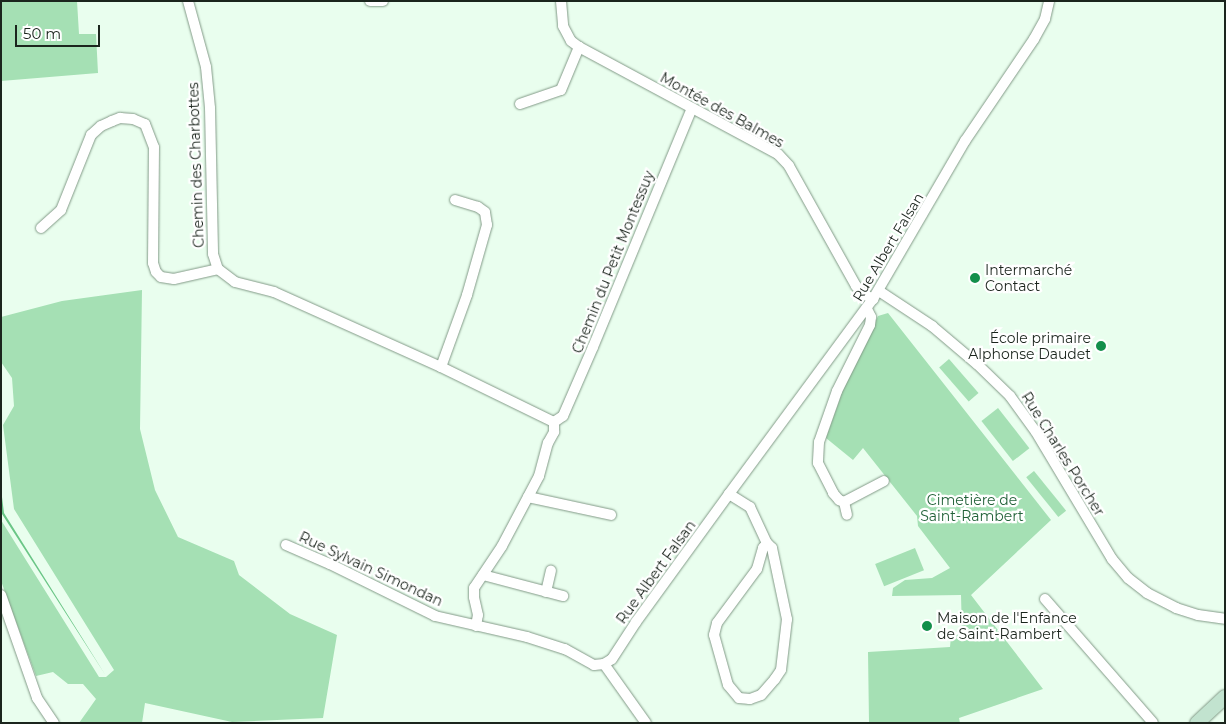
<!DOCTYPE html>
<meta charset="utf-8">
<style>
body{margin:0}
#map{position:relative;width:1226px;height:724px;overflow:hidden;background:#e9feee;font-family:Montserrat,sans-serif}
div>[style]{position:absolute}
.green>*{inset:0;background:#a5e0b4;transform-origin:0 0}
.water>*{inset:0;background:#6bc687}
.roads{filter:drop-shadow(0 0 1px #829a87) drop-shadow(0 0 1px #829a87)}
.street>*{height:10px;margin:-5px;padding:0 5px;transform-origin:5px;border-radius:5px;background:#fff}
.secondary>*{height:14px;margin:-7px;padding:0 7px;transform-origin:7px;border-radius:7px;background:#c2e3cf}
.dots>*{width:14px;height:14px;translate:-50% -50%;box-sizing:border-box;border:2px solid #fff;border-radius:50%}
span{translate:-50% -50%;white-space:nowrap;text-align:center;line-height:1.15;-webkit-text-stroke:4.5px #fff;paint-order:stroke}
.street-label{font-size:14px;color:#1b251d}
.poi-label{font-size:14px;color:#1b251d}
.left{translate:0 -50%;text-align:left}
.right{translate:-100% -50%;text-align:right}
.park-label{font-size:14px;color:#226239}
.frame{position:absolute;inset:0;border:2px solid #1b251d;pointer-events:none}
.scale{position:absolute;left:15px;top:25px;width:85px;height:22px;box-sizing:border-box;border:2px solid #1b251d;border-top:0;padding-left:6px;font-size:15px;line-height:18px;white-space:nowrap;color:#1b251d;-webkit-text-stroke:4px #fff;paint-order:stroke}
</style>
<div id="map">
<div class="green">
<div style="clip-path:polygon(1px 1px,77px 1px,79px 34px,96px 34px,98px 73px,1px 81px)"></div>
<div style="clip-path:polygon(142px 290px,140px 429px,155px 490px,178px 537px,234px 561px,239px 575px,290px 614px,337px 635px,323px 718px,232px 722px,145px 703px,142px 723px,79px 723px,96px 699px,83px 684px,68px 684px,53px 672px,36px 676px,1px 581px,1px 520px,99px 677px,106px 677px,114px 670px,14px 509px,3px 425px,14px 406px,12px 378px,1px 362px,1px 317px,62px 301px)"></div>
<div style="clip-path:polygon(888px 313px,1051px 520px,971px 595px,1043px 689px,959px 718px,960px 723px,869px 723px,868px 652px,950px 647px,951px 636px,962px 634px,961px 595px,892px 596px,893px 588px,905px 580px,932px 578px,950px 568px,918px 526px,917px 516px,863px 448px,853px 460px,826px 438px,848px 376px,878px 316px)"></div>
<div style="left:949px;top:359px;width:45px;height:13px;rotate:49deg"></div>
<div style="left:998px;top:408px;width:51px;height:21px;rotate:52deg"></div>
<div style="left:1034px;top:471px;width:51px;height:10px;rotate:51deg"></div>
<div style="left:915px;top:548px;width:24px;height:43px;rotate:68deg"></div>
</div>
<div class="water">
<div style="clip-path:polygon(1px 489px,4px 513px,106px 676px,2px 514px)"></div>
</div>
<div class="roads">
<div class="street">
<div style="left:188px;top:1px;width:68px;rotate:74.7deg"></div>
<div style="left:206px;top:67px;width:41px;rotate:84.4deg"></div>
<div style="left:210px;top:108px;width:146px;rotate:88.8deg"></div>
<div style="left:213px;top:254px;width:16px;rotate:72deg"></div>
<div style="left:218px;top:269px;width:21px;rotate:37deg"></div>
<div style="left:235px;top:282px;width:40px;rotate:14.4deg"></div>
<div style="left:274px;top:292px;width:183px;rotate:24.2deg"></div>
<div style="left:441px;top:367px;width:126px;rotate:26deg"></div>
<div style="left:370px;top:1px;width:13px"></div>
<div style="left:561px;top:1px;width:25px;rotate:85deg"></div>
<div style="left:563px;top:26px;width:17px;rotate:62deg"></div>
<div style="left:571px;top:41px;width:10px;rotate:37deg"></div>
<div style="left:579px;top:47px;width:226px;rotate:28.3deg"></div>
<div style="left:778px;top:154px;width:16px;rotate:47deg"></div>
<div style="left:789px;top:166px;width:137px;rotate:60.8deg"></div>
<div style="left:856px;top:286px;width:9px;rotate:49deg"></div>
<div style="left:862px;top:293px;width:13px;rotate:29deg"></div>
<div style="left:520px;top:104px;width:43px;rotate:-18.9deg"></div>
<div style="left:561px;top:90px;width:47px;rotate:-67.3deg"></div>
<div style="left:41px;top:228px;width:27px;rotate:-42deg"></div>
<div style="left:61px;top:210px;width:81px;rotate:-68.2deg"></div>
<div style="left:91px;top:135px;width:13px;rotate:-42deg"></div>
<div style="left:101px;top:126px;width:12px;rotate:-24deg"></div>
<div style="left:112px;top:121px;width:9px;rotate:-21deg"></div>
<div style="left:120px;top:118px;width:13px;rotate:4deg"></div>
<div style="left:133px;top:119px;width:13px;rotate:23deg"></div>
<div style="left:145px;top:124px;width:25px;rotate:69deg"></div>
<div style="left:154px;top:147px;width:116px;rotate:90.5deg"></div>
<div style="left:153px;top:263px;width:9px;rotate:72deg"></div>
<div style="left:156px;top:272px;width:7px;rotate:45deg"></div>
<div style="left:161px;top:277px;width:13px;rotate:9deg"></div>
<div style="left:174px;top:279px;width:45px;rotate:-12.8deg"></div>
<div style="left:879px;top:291px;width:64px;rotate:33.4deg"></div>
<div style="left:932px;top:326px;width:59px;rotate:40.2deg"></div>
<div style="left:977px;top:364px;width:46px;rotate:44.1deg"></div>
<div style="left:1010px;top:396px;width:44px;rotate:54.2deg"></div>
<div style="left:1036px;top:432px;width:148px;rotate:59.1deg"></div>
<div style="left:1112px;top:559px;width:25px;rotate:50deg"></div>
<div style="left:1128px;top:578px;width:24px;rotate:38deg"></div>
<div style="left:1147px;top:593px;width:33px;rotate:27deg"></div>
<div style="left:1176px;top:608px;width:23px;rotate:18deg"></div>
<div style="left:1198px;top:615px;width:27px;rotate:8deg"></div>
<div style="left:867px;top:309px;width:9px;rotate:63deg"></div>
<div style="left:871px;top:317px;width:8px;rotate:97deg"></div>
<div style="left:870px;top:325px;width:74px;rotate:116.6deg"></div>
<div style="left:837px;top:391px;width:54px;rotate:109.4deg"></div>
<div style="left:819px;top:442px;width:21px;rotate:93deg"></div>
<div style="left:818px;top:463px;width:34px;rotate:63deg"></div>
<div style="left:833px;top:493px;width:9px;rotate:49deg"></div>
<div style="left:839px;top:500px;width:5px;rotate:22deg"></div>
<div style="left:844px;top:502px;width:45px;rotate:-27.7deg"></div>
<div style="left:441px;top:367px;width:77px;rotate:-70.1deg"></div>
<div style="left:467px;top:295px;width:73px;rotate:-74.1deg"></div>
<div style="left:487px;top:225px;width:13px;rotate:-99deg"></div>
<div style="left:485px;top:212px;width:9px;rotate:-144deg"></div>
<div style="left:478px;top:207px;width:24px;rotate:-163deg"></div>
<div style="left:554px;top:422px;width:11px;rotate:-34deg"></div>
<div style="left:563px;top:416px;width:75px;rotate:-66.5deg"></div>
<div style="left:593px;top:347px;width:256px;rotate:-67.5deg"></div>
<div style="left:729px;top:494px;width:25px;rotate:32deg"></div>
<div style="left:750px;top:507px;width:40px;rotate:65deg"></div>
<div style="left:767px;top:543px;width:7px;rotate:45deg"></div>
<div style="left:772px;top:548px;width:73px;rotate:78.1deg"></div>
<div style="left:787px;top:619px;width:51px;rotate:96.7deg"></div>
<div style="left:781px;top:670px;width:11px;rotate:124deg"></div>
<div style="left:775px;top:679px;width:21px;rotate:131deg"></div>
<div style="left:761px;top:695px;width:12px;rotate:160deg"></div>
<div style="left:750px;top:699px;width:11px;rotate:-175deg"></div>
<div style="left:739px;top:698px;width:17px;rotate:-130deg"></div>
<div style="left:728px;top:685px;width:52px;rotate:-105.6deg"></div>
<div style="left:714px;top:635px;width:12px;rotate:-76deg"></div>
<div style="left:717px;top:623px;width:67px;rotate:-53.5deg"></div>
<div style="left:757px;top:569px;width:22px;rotate:-74deg"></div>
<div style="left:763px;top:548px;width:6px;rotate:-51deg"></div>
<div style="left:528px;top:497px;width:85px;rotate:12.2deg"></div>
<div style="left:844px;top:502px;width:13px;rotate:77deg"></div>
<div style="left:286px;top:545px;width:48px;rotate:23.4deg"></div>
<div style="left:330px;top:564px;width:117px;rotate:26.3deg"></div>
<div style="left:435px;top:616px;width:94px;rotate:12.9deg"></div>
<div style="left:527px;top:637px;width:40px;rotate:18deg"></div>
<div style="left:565px;top:649px;width:33px;rotate:29deg"></div>
<div style="left:594px;top:665px;width:10px;rotate:-6deg"></div>
<div style="left:483px;top:575px;width:83px;rotate:14.7deg"></div>
<div style="left:546px;top:592px;width:22px;rotate:-77deg"></div>
<div style="left:1px;top:595px;width:109px;rotate:70.7deg"></div>
<div style="left:37px;top:698px;width:30px;rotate:56deg"></div>
<div style="left:1045px;top:599px;width:164px;rotate:48.9deg"></div>
<div style="left:476px;top:626px;width:11px;rotate:-80deg"></div>
<div style="left:478px;top:615px;width:18px;rotate:-103deg"></div>
<div style="left:474px;top:597px;width:9px;rotate:-90deg"></div>
<div style="left:474px;top:588px;width:50px;rotate:-56.3deg"></div>
<div style="left:502px;top:546px;width:79px;rotate:-62.1deg"></div>
<div style="left:539px;top:476px;width:34px;rotate:-75deg"></div>
<div style="left:548px;top:443px;width:13px;rotate:-61deg"></div>
<div style="left:554px;top:432px;width:10px;rotate:-90deg"></div>
<div style="left:604px;top:664px;width:9px;rotate:-32deg"></div>
<div style="left:612px;top:659px;width:44px;rotate:-57deg"></div>
<div style="left:636px;top:622px;width:158px;rotate:-54deg"></div>
<div style="left:729px;top:494px;width:242px;rotate:-53.6deg"></div>
<div style="left:873px;top:299px;width:183px;rotate:-59.8deg"></div>
<div style="left:965px;top:141px;width:123px;rotate:-55.9deg"></div>
<div style="left:1034px;top:39px;width:23px;rotate:-61deg"></div>
<div style="left:1045px;top:19px;width:18px;rotate:-77deg"></div>
<div style="left:604px;top:664px;width:72px;rotate:54.6deg"></div>
</div>
<div class="secondary">
<div style="left:1197px;top:723px;width:38px;rotate:-43deg"></div>
</div>
</div>
<div class="dots">
<div style="left:975px;top:278px;background:#138f4b"></div>
<div style="left:1101px;top:346px;background:#138f4b"></div>
<div style="left:927px;top:626px;background:#138f4b"></div>
</div>
<div class="street-label">
<span style="left:722px;top:110px;rotate:29deg">Montée des Balmes</span>
<span style="left:196px;top:165px;rotate:-92deg">Chemin des Charbottes</span>
<span style="left:888px;top:247px;rotate:-59deg">Rue Albert Falsan</span>
<span style="left:613px;top:262px;rotate:-68deg">Chemin du Petit Montessuy</span>
<span style="left:1063px;top:454px;rotate:58deg">Rue Charles Porcher</span>
<span style="left:371px;top:569px;rotate:25deg">Rue Sylvain Simondan</span>
<span style="left:656px;top:572px;rotate:-54deg">Rue Albert Falsan</span>
</div>
<div class="poi-label">
<span class="left" style="left:985px;top:278px">Intermarché<br>Contact</span>
<span class="right" style="left:1091px;top:346px">École primaire<br>Alphonse Daudet</span>
<span class="left" style="left:937px;top:626px">Maison de l'Enfance<br>de Saint-Rambert</span>
</div>
<div class="park-label">
<span style="left:972px;top:508px">Cimetière de<br>Saint-Rambert</span>
</div>
<div class="frame"></div>
<div class="scale">50 m</div>
</div>
